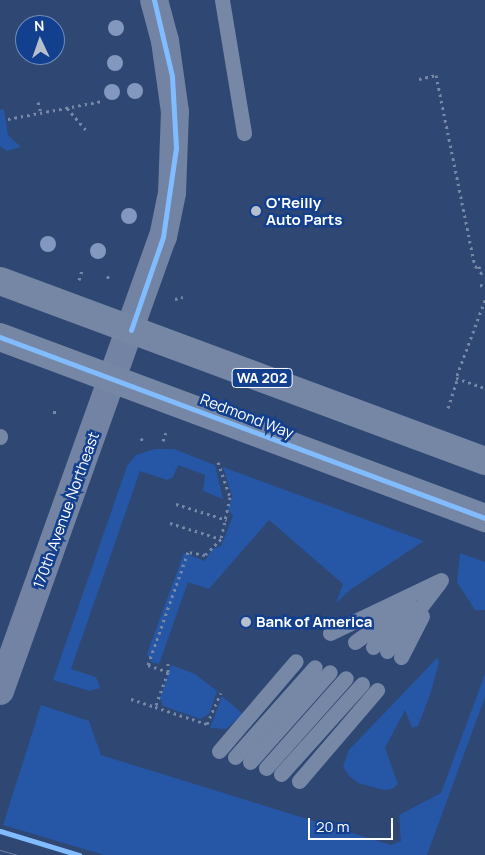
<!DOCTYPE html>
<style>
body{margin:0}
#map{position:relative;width:485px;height:855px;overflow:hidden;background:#2f4773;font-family:Manrope,sans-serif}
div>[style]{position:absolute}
.green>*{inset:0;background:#2656a6}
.path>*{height:3px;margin-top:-1.5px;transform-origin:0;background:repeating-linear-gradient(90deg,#7688a6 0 2.5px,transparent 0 6.5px)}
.lane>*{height:15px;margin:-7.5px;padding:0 7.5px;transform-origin:7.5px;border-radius:7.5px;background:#7688a6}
.secondary>*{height:28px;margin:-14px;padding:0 14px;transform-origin:14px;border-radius:14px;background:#7283a3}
.primary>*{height:28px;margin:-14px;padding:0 14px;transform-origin:14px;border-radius:14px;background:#7687a5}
.tram>*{height:1px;margin:-0.5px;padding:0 0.5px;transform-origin:0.5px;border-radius:0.5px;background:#6e7f9e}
.cycleway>*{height:5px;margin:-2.5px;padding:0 2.5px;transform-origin:2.5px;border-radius:2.5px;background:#80bcff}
.trees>*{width:16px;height:16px;margin:-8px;border-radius:50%;background:#8298be}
.dots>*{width:14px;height:14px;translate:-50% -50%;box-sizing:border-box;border:2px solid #133f8f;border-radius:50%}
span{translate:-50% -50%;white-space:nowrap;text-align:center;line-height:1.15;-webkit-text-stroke:5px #133f8f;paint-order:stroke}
.shield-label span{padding:1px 4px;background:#133f8f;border:1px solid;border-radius:4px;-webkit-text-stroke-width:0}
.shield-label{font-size:14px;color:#fff;font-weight:700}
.poi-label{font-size:15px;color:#fff;font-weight:700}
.left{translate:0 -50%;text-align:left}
.street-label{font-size:15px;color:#fff}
.north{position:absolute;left:15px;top:15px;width:50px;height:50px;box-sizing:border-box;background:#133f8f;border:1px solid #718cbc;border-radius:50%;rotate:357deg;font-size:14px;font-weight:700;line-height:20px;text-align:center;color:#fff}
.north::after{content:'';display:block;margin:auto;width:18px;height:22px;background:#b6bfce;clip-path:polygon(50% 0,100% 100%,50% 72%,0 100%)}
.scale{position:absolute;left:308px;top:818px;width:85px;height:22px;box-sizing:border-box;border:2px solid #fff;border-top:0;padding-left:6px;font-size:15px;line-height:18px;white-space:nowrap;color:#fff;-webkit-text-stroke:4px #133f8f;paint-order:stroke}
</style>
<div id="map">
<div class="green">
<div style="clip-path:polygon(4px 109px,8px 135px,21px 147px,7px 151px,0 146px,0 110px)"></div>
<div style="clip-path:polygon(155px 449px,174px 449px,215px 465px,223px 499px,203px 491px,205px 475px,178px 465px,173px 477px,167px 480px,140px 471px,71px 669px,96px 677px,100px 688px,90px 691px,53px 680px,127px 466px,136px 455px)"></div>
<div style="clip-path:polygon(223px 467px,424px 541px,350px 590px,336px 603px,343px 584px,269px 520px,209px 589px,188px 582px,159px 664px,151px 662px,147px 654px,184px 553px,205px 561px,212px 549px,221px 546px,233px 516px,228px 509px,232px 496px)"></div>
<div style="clip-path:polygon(460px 553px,485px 562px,485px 610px,475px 610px,457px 582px)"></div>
<div style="clip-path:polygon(437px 658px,439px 662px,431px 692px,418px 726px,412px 728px,405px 710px,385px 748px,398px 784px,392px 789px,384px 790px,358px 783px,348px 775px,343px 766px,349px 750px)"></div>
<div style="clip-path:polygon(171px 665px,195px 674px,217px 691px,209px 714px,200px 719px,163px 706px,160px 698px)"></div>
<div style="clip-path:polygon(485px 674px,485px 697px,427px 855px,104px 855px,3px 825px,41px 705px,89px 721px,101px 755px,391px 845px,401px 841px,399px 815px,441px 793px)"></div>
<div style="clip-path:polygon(222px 696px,243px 714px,226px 729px,210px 728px)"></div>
</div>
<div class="path">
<div style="left:419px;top:79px;width:17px;rotate:-13deg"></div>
<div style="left:436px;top:75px;width:196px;rotate:78.5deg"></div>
<div style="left:475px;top:267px;width:4px;rotate:-14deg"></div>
<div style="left:479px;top:266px;width:7px;rotate:82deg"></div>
<div style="left:480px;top:273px;width:5px;rotate:-11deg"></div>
<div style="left:38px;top:102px;width:11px;rotate:75deg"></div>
<div style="left:67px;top:108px;width:32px;rotate:49deg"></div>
<div style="left:8px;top:119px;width:96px;rotate:-10.8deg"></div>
<div style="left:107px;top:276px;width:6px;rotate:51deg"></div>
<div style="left:79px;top:280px;width:10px;rotate:-73deg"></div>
<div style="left:480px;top:285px;width:5px;rotate:11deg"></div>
<div style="left:175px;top:299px;width:8px;rotate:-14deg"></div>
<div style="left:485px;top:300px;width:83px;rotate:110.4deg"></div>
<div style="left:456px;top:378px;width:31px;rotate:19deg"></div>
<div style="left:448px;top:408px;width:32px;rotate:-72deg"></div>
<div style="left:53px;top:412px;width:3px"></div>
<div style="left:141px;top:438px;width:6px;rotate:59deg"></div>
<div style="left:163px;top:441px;width:9px;rotate:-72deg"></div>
<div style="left:218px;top:462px;width:37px;rotate:71deg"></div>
<div style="left:230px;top:497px;width:43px;rotate:102.1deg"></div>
<div style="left:221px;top:539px;width:23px;rotate:135deg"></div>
<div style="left:205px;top:555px;width:17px;rotate:-170deg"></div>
<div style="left:188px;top:552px;width:120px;rotate:109.5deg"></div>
<div style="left:148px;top:665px;width:21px;rotate:19deg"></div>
<div style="left:168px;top:672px;width:37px;rotate:110deg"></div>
<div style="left:155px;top:707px;width:55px;rotate:18.1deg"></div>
<div style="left:207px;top:724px;width:34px;rotate:-66deg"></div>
<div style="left:176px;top:504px;width:53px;rotate:17.4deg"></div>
<div style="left:170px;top:523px;width:53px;rotate:17.4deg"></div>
<div style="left:168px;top:663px;width:9px;rotate:90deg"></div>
<div style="left:131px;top:699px;width:25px;rotate:18deg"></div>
</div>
<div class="lane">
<div style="left:222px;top:0;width:135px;rotate:80.6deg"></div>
<div style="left:0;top:437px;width:1px;rotate:-90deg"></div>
<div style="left:330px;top:633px;width:123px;rotate:-25.5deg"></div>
<div style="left:355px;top:642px;width:67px;rotate:-36.5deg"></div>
<div style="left:373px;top:647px;width:47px;rotate:-45deg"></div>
<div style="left:387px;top:651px;width:86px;rotate:-52.6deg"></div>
<div style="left:401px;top:657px;width:46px;rotate:-62.9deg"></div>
<div style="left:219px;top:751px;width:118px;rotate:-49.5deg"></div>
<div style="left:235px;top:757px;width:120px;rotate:-48.4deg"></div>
<div style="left:250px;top:762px;width:120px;rotate:-48.4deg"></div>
<div style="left:266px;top:768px;width:120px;rotate:-48.4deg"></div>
<div style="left:281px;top:774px;width:121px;rotate:-48deg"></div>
<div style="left:299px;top:781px;width:120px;rotate:-49.4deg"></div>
</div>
<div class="secondary">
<div style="left:0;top:691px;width:482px;rotate:-70.3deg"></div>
<div style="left:163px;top:237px;width:45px;rotate:-78.4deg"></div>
<div style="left:172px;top:193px;width:81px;rotate:-87.9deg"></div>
<div style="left:175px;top:112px;width:72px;rotate:-98deg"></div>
<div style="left:165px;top:41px;width:42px;rotate:-105deg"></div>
</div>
<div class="primary">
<div style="left:0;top:281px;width:517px;rotate:20.36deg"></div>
<div style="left:0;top:337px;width:518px;rotate:20.47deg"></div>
</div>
<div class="tram">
<div style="left:0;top:850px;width:18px;rotate:16deg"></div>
</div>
<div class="cycleway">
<div style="left:131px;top:330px;width:98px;rotate:-71deg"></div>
<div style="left:163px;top:237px;width:90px;rotate:-81.7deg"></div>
<div style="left:176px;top:148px;width:72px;rotate:-93.2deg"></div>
<div style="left:172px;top:76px;width:78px;rotate:-103.3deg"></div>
<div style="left:0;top:337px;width:518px;rotate:20.47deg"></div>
<div style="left:0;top:831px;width:83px;rotate:16.9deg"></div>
</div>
<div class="trees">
<div style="left:116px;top:28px"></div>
<div style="left:115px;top:63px"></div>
<div style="left:135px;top:91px"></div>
<div style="left:112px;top:92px"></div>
<div style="left:129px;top:216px"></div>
<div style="left:48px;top:244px"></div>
<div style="left:98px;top:251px"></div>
</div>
<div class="dots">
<div style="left:256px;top:211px;background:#b6bfce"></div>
<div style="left:246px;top:622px;background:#b6bfce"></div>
</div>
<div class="shield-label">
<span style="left:262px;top:378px">WA 202</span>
</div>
<div class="poi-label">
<span class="left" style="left:266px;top:211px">O'Reilly<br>Auto Parts</span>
<span class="left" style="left:256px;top:622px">Bank of America</span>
</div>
<div class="street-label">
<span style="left:247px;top:416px;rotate:21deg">Redmond Way</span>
<span style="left:66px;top:510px;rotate:-70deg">170th Avenue Northeast</span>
</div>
<div class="north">N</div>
<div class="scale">20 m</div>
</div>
